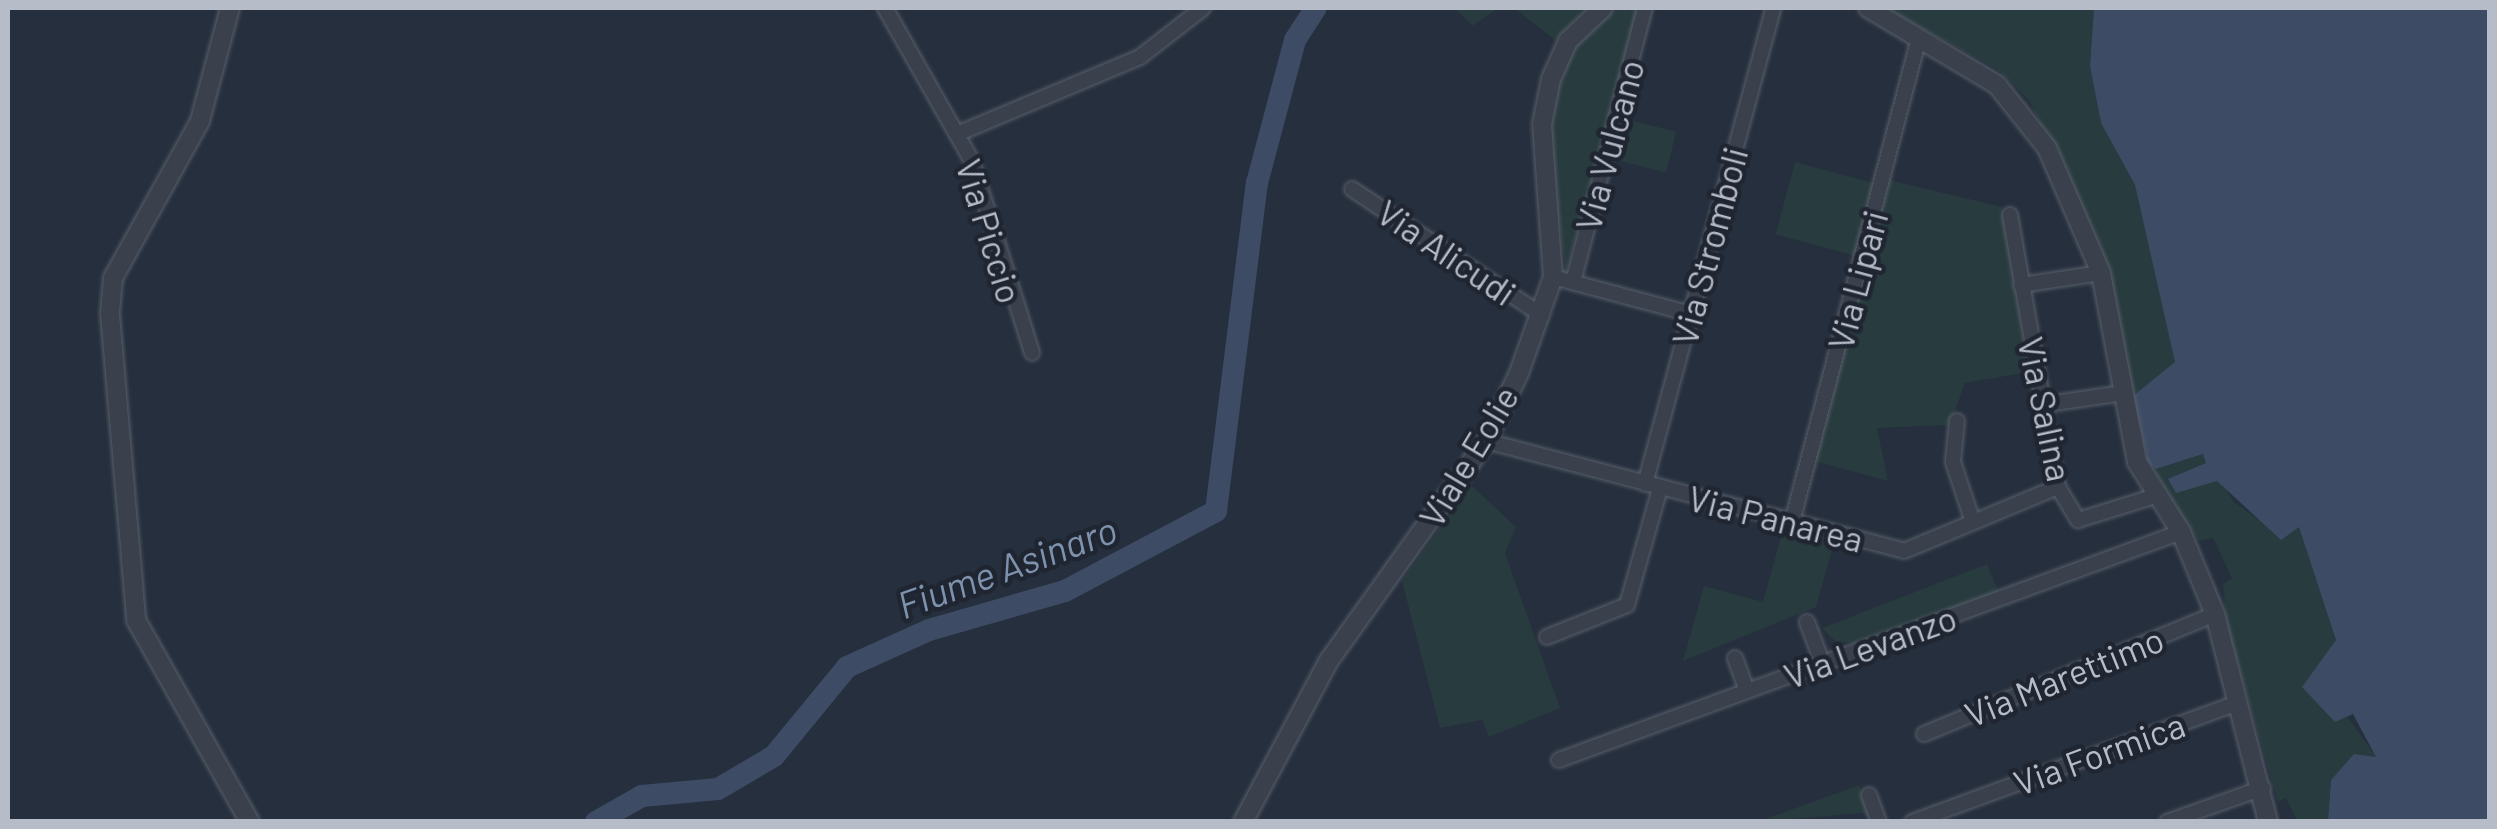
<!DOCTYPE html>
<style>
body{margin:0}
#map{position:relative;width:2497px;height:829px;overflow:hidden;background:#262f3d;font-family:Barlow,sans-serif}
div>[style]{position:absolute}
.green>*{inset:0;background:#283b3e;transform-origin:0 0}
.water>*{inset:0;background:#3d4c64}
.river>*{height:22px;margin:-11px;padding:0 11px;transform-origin:11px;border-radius:11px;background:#3d4c64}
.roads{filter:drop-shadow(0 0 2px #585f6b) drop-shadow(0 0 2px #585f6b)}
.minor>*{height:14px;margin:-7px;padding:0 7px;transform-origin:7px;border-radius:7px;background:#3a414d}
.tertiary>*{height:18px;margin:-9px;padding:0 9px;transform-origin:9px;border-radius:9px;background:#3a414d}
span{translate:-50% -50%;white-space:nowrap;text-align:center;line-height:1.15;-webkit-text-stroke:9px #1f2632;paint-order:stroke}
.street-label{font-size:35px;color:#b6bcc8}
.water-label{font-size:38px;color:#7f92ad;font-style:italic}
.frame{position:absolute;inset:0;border:10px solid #b6bcc8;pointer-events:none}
</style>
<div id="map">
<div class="green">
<div style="clip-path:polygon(1455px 8px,1498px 8px,1472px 26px)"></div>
<div style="clip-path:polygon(1514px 8px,1586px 8px,1555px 40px)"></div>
<div style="clip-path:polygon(1615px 8px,1639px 8px,1566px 271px,1547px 129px,1552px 93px,1571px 49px)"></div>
<div style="clip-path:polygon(1885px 8px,2094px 8px,2090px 66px,2101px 123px,2135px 185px,2176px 362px,2133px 396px,2110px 275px,2029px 100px,1997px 69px)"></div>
<div style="left:1621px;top:118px;width:57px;height:42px;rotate:14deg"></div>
<div style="left:1795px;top:162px;width:84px;height:75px;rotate:15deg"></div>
<div style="clip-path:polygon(1889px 180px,2002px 207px,2029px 372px,1965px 383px,1950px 425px,1877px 428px,1888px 481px,1814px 461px)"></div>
<div style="clip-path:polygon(2203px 454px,2234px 502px,2258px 519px,2299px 526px,2320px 575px,2336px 640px,2315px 672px,2377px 758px,2331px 780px,2328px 821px,2297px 821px,2286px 798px,2278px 802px,2227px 627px,2223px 584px,2232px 578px,2213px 538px,2198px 541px,2148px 462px,2157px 469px)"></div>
<div style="clip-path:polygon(1471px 485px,1516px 527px,1505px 553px,1560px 708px,1489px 737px,1482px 720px,1440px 728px,1402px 581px)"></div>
<div style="clip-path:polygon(1784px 526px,1835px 539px,1816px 607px,1683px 661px,1704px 586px,1763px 602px)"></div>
<div style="clip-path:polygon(1987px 564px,1999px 593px,1867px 643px,1836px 642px,1822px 628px)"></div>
<div style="clip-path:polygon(1859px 785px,1873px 821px,1863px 813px,1757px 822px)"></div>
</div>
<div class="water">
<div style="clip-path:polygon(2094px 8px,2489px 8px,2489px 821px,2328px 821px,2331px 780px,2354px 754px,2376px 757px,2353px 714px,2335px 722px,2302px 687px,2336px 640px,2299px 527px,2281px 540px,2217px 481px,2176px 493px,2168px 479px,2206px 463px,2203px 454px,2156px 469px,2148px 462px,2133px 396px,2175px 362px,2135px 185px,2101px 123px,2090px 66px)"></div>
</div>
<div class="river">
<div style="left:596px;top:822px;width:53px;rotate:-29.5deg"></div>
<div style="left:642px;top:796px;width:76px;rotate:-5.3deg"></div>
<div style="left:718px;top:789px;width:65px;rotate:-30.5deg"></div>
<div style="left:774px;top:756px;width:115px;rotate:-50.6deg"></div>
<div style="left:847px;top:667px;width:90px;rotate:-24.3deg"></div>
<div style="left:929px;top:630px;width:141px;rotate:-16deg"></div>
<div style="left:1065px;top:591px;width:171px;rotate:-27.9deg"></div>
<div style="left:1216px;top:511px;width:331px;rotate:-82.9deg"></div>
<div style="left:1257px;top:183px;width:148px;rotate:-75.1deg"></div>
<div style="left:1295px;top:40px;width:38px;rotate:-57deg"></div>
</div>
<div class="roads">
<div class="minor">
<div style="left:885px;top:8px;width:176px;rotate:60.4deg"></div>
<div style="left:972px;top:161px;width:201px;rotate:72.6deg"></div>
<div style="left:957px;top:134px;width:199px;rotate:-22.8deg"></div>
<div style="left:1140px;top:57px;width:80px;rotate:-37.9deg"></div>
<div style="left:1352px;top:189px;width:228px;rotate:33.6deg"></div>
<div style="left:2010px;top:215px;width:276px;rotate:80deg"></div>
<div style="left:2058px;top:487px;width:39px;rotate:59deg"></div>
<div style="left:2078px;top:520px;width:81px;rotate:-17.3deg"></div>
<div style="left:1553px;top:277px;width:143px;rotate:15deg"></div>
<div style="left:1573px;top:282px;width:283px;rotate:-75.3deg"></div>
<div style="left:2021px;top:285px;width:81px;rotate:-8.5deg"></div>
<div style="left:2041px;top:405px;width:83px;rotate:-8.3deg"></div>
<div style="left:1957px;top:421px;width:41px;rotate:95.6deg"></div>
<div style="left:1953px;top:462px;width:63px;rotate:71.6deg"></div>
<div style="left:1486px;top:441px;width:432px;rotate:14.7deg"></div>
<div style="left:1904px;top:551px;width:167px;rotate:-22.6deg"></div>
<div style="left:1645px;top:484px;width:493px;rotate:-74.9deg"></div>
<div style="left:1792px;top:522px;width:499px;rotate:-75.3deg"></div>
<div style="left:1807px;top:622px;width:43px;rotate:69.4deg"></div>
<div style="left:1547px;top:637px;width:86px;rotate:-21.8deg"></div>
<div style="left:1627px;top:605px;width:122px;rotate:-74.2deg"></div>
<div style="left:1735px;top:658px;width:35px;rotate:70deg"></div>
<div style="left:1924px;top:734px;width:315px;rotate:-22.4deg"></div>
<div style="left:1559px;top:760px;width:662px;rotate:-20.13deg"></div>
<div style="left:1869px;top:795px;width:29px;rotate:70deg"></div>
<div style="left:1912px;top:822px;width:346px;rotate:-20.1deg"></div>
<div style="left:2167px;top:822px;width:102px;rotate:-19.5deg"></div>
</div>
<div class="tertiary">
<div style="left:230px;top:8px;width:117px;rotate:104.9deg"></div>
<div style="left:200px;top:121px;width:179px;rotate:119deg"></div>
<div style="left:113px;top:278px;width:36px;rotate:95deg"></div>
<div style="left:110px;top:314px;width:307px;rotate:85.1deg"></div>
<div style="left:136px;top:620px;width:232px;rotate:60.6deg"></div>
<div style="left:1868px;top:8px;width:150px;rotate:30.8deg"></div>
<div style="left:1997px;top:85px;width:80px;rotate:51.6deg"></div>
<div style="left:2047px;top:148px;width:136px;rotate:66.6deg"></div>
<div style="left:2101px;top:273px;width:192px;rotate:79.2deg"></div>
<div style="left:2137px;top:462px;width:83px;rotate:57.8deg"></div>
<div style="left:2181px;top:532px;width:89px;rotate:67.5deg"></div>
<div style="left:2215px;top:614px;width:215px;rotate:75.7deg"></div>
<div style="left:1243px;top:822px;width:181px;rotate:-62deg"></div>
<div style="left:1328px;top:662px;width:272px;rotate:-54.4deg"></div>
<div style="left:1486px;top:441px;width:76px;rotate:-64.1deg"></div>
<div style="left:1519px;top:373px;width:102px;rotate:-70.5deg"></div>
<div style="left:1553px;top:277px;width:153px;rotate:-94.1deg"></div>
<div style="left:1542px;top:124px;width:46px;rotate:-78.7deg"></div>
<div style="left:1551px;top:79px;width:42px;rotate:-65.9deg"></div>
<div style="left:1568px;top:41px;width:48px;rotate:-43.3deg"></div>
</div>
</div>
<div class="street-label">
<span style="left:1609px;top:145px;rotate:-75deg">Via Vulcano</span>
<span style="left:990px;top:231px;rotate:73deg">Via Piccio</span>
<span style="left:1709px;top:246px;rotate:-75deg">Via Stromboli</span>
<span style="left:1447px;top:252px;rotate:34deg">Via Alicudi</span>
<span style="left:1857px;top:280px;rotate:-75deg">Via Lipari</span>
<span style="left:2046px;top:409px;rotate:78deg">Via Salina</span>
<span style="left:1468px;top:456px;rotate:-59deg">Viale Eolie</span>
<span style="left:1776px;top:518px;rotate:14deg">Via Panarea</span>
<span style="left:1870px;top:646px;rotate:-20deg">Via Levanzo</span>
<span style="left:2064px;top:676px;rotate:-22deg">Via Marettimo</span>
<span style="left:2099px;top:753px;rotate:-20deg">Via Formica</span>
</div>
<div class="water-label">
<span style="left:1007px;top:567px;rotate:-20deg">Fiume Asinaro</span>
</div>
<div class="frame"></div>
</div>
